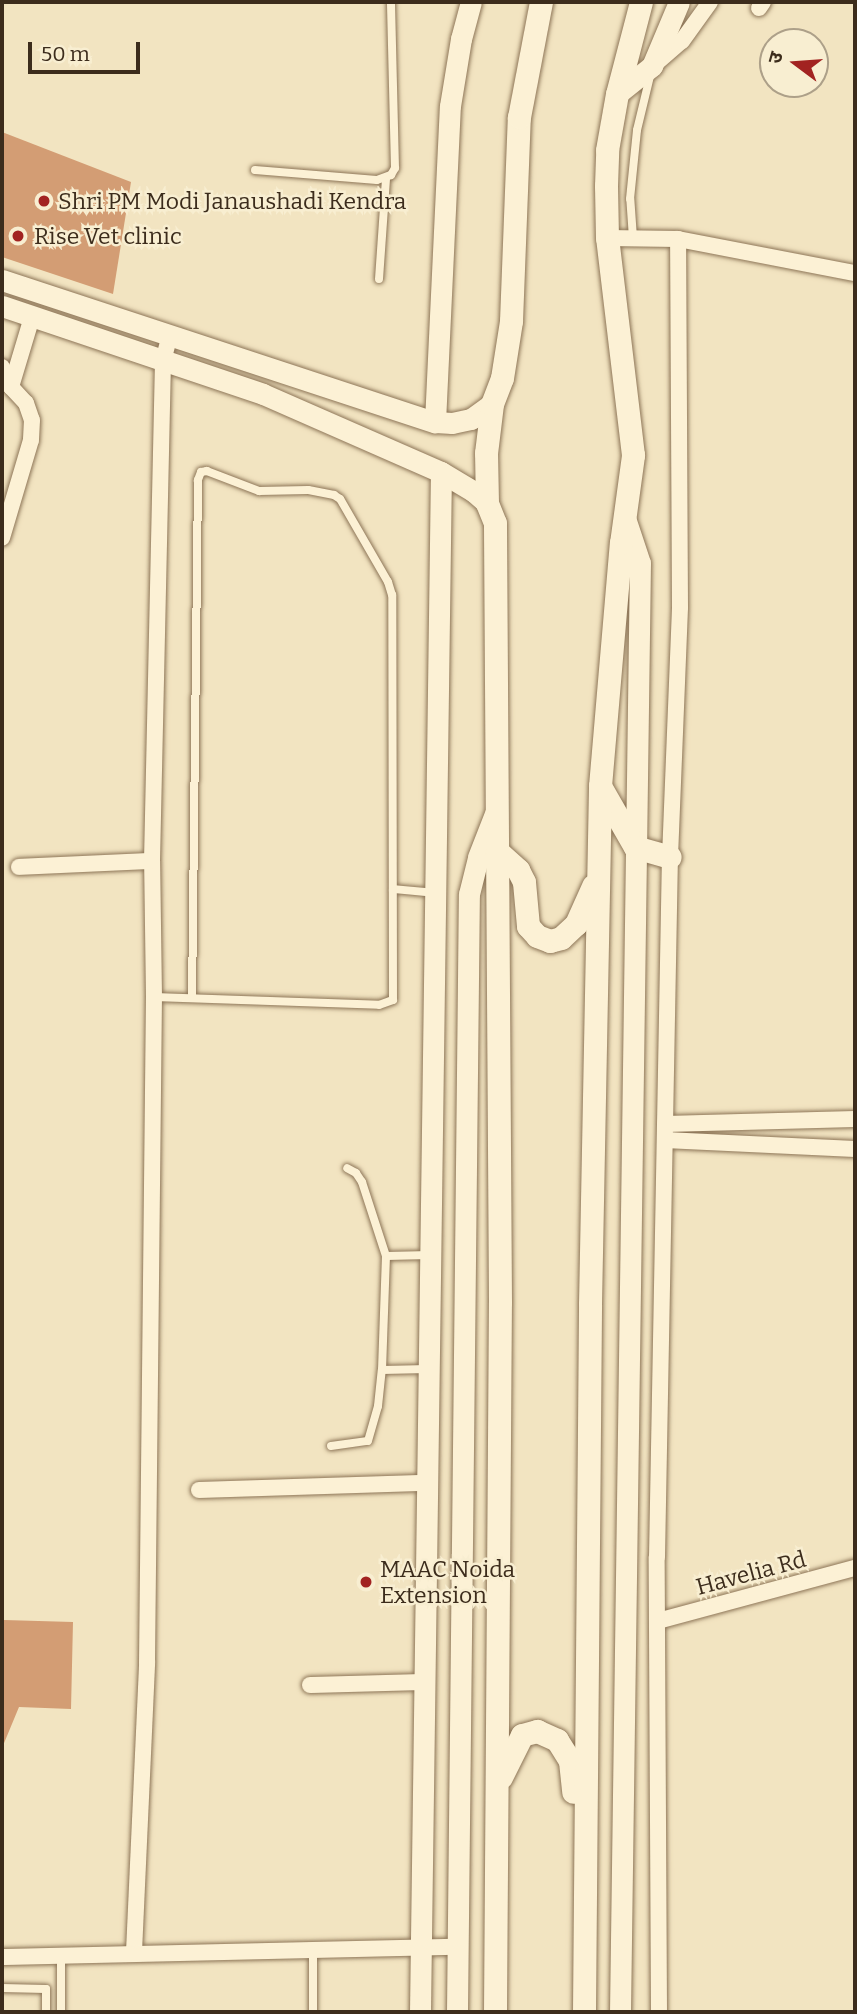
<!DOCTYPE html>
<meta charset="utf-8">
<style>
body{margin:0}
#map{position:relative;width:857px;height:2014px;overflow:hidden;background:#f2e4c1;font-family:Bitter,"Noto Sans Devanagari",serif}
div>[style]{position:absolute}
.building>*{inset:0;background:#d39d74}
.roads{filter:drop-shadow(0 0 2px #8d7557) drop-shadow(0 0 2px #8d7557)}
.service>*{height:8px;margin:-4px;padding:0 4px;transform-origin:4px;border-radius:4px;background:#fcf1d5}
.minor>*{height:16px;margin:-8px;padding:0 8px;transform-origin:8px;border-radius:8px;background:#fcf1d5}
.tertiary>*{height:21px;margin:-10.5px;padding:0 10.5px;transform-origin:10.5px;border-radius:10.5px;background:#fcf1d5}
.secondary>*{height:23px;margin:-11.5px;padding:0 11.5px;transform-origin:11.5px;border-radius:11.5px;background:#fcf1d5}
.dots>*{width:19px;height:19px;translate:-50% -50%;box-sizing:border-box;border:4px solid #f8eed1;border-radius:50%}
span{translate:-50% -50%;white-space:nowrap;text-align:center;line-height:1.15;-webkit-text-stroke:5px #f8eed1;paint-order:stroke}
.poi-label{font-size:23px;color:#3c2c1c}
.left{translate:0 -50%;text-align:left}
.street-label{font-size:23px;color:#3c2c1c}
.frame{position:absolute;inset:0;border:4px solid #3c2c1c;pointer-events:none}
.north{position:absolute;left:759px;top:28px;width:70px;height:70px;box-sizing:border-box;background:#f8eed1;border:2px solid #ada089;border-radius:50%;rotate:286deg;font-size:19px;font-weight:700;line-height:28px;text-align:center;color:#3c2c1c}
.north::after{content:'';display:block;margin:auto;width:24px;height:32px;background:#a22321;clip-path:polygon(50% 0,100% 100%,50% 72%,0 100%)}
.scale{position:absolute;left:28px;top:42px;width:112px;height:32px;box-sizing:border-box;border:4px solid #3c2c1c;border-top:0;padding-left:9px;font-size:21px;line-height:24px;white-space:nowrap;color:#3c2c1c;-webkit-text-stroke:5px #f8eed1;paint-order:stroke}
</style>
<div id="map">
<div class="building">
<div style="clip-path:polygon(2px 132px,131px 182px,113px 294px,2px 257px)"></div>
<div style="clip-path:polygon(4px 1620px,73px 1622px,71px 1709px,19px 1707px,2px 1748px)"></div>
</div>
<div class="roads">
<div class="service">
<div style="left:255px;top:170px;width:122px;rotate:4.7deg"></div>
<div style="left:377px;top:180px;width:15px;rotate:-20deg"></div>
<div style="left:391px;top:175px;width:8px;rotate:-60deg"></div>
<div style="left:395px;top:168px;width:166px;rotate:-91.4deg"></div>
<div style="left:633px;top:238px;width:39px;rotate:-94deg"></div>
<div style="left:630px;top:199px;width:69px;rotate:-84.2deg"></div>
<div style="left:637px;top:130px;width:60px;rotate:-76.4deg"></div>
<div style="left:379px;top:279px;width:100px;rotate:-86deg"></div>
<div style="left:393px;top:889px;width:42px;rotate:5.4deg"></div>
<div style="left:154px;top:997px;width:225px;rotate:2deg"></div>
<div style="left:379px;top:1005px;width:15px;rotate:-20deg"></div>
<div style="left:393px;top:1000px;width:405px;rotate:-90.1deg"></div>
<div style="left:392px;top:595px;width:14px;rotate:-107deg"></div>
<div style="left:388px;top:582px;width:96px;rotate:-120deg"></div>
<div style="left:340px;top:499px;width:7px;rotate:-146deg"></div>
<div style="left:334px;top:495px;width:26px;rotate:-169deg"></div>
<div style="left:308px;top:490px;width:49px;rotate:178.8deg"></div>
<div style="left:259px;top:491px;width:56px;rotate:-159deg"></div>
<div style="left:207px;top:471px;width:6px;rotate:171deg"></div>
<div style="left:201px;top:472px;width:9px;rotate:111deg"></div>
<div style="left:198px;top:480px;width:517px;rotate:90.66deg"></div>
<div style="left:386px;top:1256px;width:44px;rotate:-1.3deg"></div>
<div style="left:382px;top:1370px;width:46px;rotate:-1.2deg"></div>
<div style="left:331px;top:1446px;width:37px;rotate:-8deg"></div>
<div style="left:368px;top:1441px;width:36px;rotate:-74deg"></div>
<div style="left:378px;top:1406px;width:36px;rotate:-84deg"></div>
<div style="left:382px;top:1370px;width:114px;rotate:-88deg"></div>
<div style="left:386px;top:1256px;width:78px;rotate:-108deg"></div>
<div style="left:362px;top:1182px;width:11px;rotate:-124deg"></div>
<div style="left:356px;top:1173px;width:10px;rotate:-151deg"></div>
<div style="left:313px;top:1949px;width:63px;rotate:90deg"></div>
<div style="left:61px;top:1956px;width:56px;rotate:90deg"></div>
<div style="left:2px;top:1988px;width:44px;rotate:1.3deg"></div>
<div style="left:46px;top:1989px;width:23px;rotate:90deg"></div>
</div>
<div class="minor">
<div style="left:759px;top:8px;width:7px;rotate:-56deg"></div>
<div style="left:654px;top:65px;width:37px;rotate:-41deg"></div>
<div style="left:682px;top:41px;width:48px;rotate:-54.3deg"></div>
<div style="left:607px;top:238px;width:71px;rotate:0.8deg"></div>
<div style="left:678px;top:239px;width:180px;rotate:10.9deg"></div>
<div style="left:2px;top:367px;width:22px;rotate:66deg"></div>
<div style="left:11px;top:387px;width:22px;rotate:47deg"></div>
<div style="left:26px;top:403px;width:18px;rotate:71deg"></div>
<div style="left:32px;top:420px;width:20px;rotate:93deg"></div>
<div style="left:31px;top:440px;width:102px;rotate:106.5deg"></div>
<div style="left:11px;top:387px;width:73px;rotate:-73.3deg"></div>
<div style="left:19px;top:867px;width:133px;rotate:-2.6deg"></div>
<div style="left:665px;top:1124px;width:190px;rotate:-1.5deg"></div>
<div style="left:665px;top:1140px;width:190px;rotate:2.7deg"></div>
<div style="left:199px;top:1490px;width:228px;rotate:-1.8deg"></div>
<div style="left:658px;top:1621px;width:204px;rotate:-15.1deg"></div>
<div style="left:310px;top:1685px;width:114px;rotate:-1.5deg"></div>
<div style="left:134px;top:1952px;width:289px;rotate:-87.4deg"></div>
<div style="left:147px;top:1663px;width:666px;rotate:-89.4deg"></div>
<div style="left:154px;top:997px;width:136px;rotate:-90.8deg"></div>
<div style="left:152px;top:861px;width:500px;rotate:-88.74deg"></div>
<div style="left:163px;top:361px;width:27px;rotate:-75deg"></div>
<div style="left:2px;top:1957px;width:456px;rotate:-1.3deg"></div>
<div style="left:659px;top:2012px;width:455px;rotate:-90.3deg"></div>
<div style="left:657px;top:1557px;width:700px;rotate:-88.94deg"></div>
<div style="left:670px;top:857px;width:250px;rotate:-87.7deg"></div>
<div style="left:680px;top:607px;width:368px;rotate:-90.3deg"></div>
</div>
<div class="tertiary">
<div style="left:617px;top:94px;width:45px;rotate:-38.7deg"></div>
<div style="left:652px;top:66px;width:69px;rotate:-67.1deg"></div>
<div style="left:2px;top:280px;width:456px;rotate:18.2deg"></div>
<div style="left:435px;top:422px;width:17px;rotate:3deg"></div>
<div style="left:452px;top:423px;width:19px;rotate:-12deg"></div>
<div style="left:471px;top:419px;width:26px;rotate:-36deg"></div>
<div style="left:2px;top:306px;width:275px;rotate:18.6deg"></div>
<div style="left:263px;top:394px;width:194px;rotate:23.7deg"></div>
<div style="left:441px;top:472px;width:37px;rotate:31deg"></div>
<div style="left:473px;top:491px;width:18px;rotate:41deg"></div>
<div style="left:435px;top:422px;width:316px;rotate:-87.3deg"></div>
<div style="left:450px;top:106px;width:68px;rotate:-80.7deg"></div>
<div style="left:461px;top:39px;width:38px;rotate:-75deg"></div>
<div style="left:420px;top:2012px;width:1540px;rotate:-89.22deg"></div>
<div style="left:457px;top:2012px;width:1118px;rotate:-89.39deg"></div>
<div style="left:469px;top:894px;width:38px;rotate:-76deg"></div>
<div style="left:478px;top:857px;width:49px;rotate:-68.6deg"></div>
<div style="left:620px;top:2012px;width:1449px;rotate:-89.21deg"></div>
<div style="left:640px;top:563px;width:47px;rotate:-108.4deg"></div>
</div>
<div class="secondary">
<div style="left:600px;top:786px;width:70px;rotate:60.2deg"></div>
<div style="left:635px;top:847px;width:36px;rotate:16deg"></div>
<div style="left:496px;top:850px;width:30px;rotate:42deg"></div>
<div style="left:518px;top:870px;width:13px;rotate:63deg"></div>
<div style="left:524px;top:882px;width:44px;rotate:84.8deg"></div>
<div style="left:528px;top:926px;width:13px;rotate:48deg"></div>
<div style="left:537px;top:936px;width:14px;rotate:21deg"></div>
<div style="left:550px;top:941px;width:11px;rotate:-15deg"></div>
<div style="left:561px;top:938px;width:21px;rotate:-43deg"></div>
<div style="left:576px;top:924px;width:42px;rotate:-65.9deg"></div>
<div style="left:501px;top:1777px;width:47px;rotate:-63.4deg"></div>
<div style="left:522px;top:1735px;width:16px;rotate:-15deg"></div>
<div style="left:537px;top:1731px;width:22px;rotate:24deg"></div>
<div style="left:557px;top:1740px;width:25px;rotate:58deg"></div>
<div style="left:570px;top:1761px;width:31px;rotate:84deg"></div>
<div style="left:495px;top:2012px;width:710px;rotate:-89.6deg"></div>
<div style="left:500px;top:1302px;width:779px;rotate:-90.37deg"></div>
<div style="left:495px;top:523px;width:22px;rotate:-112deg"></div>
<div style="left:487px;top:503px;width:50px;rotate:-91.1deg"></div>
<div style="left:486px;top:453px;width:49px;rotate:-83deg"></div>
<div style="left:492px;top:404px;width:28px;rotate:-69deg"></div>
<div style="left:502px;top:378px;width:58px;rotate:-81deg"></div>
<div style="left:511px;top:321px;width:204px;rotate:-87.8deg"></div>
<div style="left:519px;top:117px;width:117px;rotate:-79.2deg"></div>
<div style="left:584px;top:2012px;width:708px;rotate:-89.51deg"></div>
<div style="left:590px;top:1304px;width:518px;rotate:-88.89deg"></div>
<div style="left:600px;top:786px;width:244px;rotate:-85.1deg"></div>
<div style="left:621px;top:543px;width:89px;rotate:-82.2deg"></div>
<div style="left:633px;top:455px;width:219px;rotate:-96.8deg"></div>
<div style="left:607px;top:238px;width:52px;rotate:-91.1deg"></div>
<div style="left:606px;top:186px;width:36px;rotate:-88deg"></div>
<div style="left:607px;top:150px;width:57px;rotate:-79.9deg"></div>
<div style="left:617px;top:94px;width:95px;rotate:-75.4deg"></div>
</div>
</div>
<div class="dots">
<div style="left:44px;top:201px;background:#a22321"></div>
<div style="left:18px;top:236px;background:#a22321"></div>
<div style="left:366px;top:1582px;background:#a22321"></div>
</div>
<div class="poi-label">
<span class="left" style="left:58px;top:201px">Shri PM Modi Janaushadi Kendra</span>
<span class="left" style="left:34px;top:236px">Rise Vet clinic</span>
<span class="left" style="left:380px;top:1582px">MAAC Noida<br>Extension</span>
</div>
<div class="street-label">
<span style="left:751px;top:1573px;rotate:-15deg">Havelia Rd</span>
</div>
<div class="frame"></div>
<div class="north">उ</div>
<div class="scale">50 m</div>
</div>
